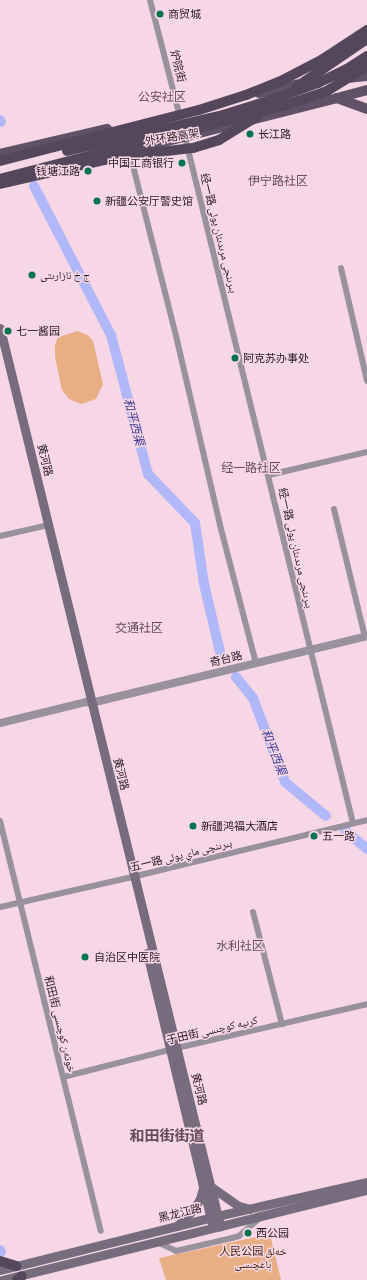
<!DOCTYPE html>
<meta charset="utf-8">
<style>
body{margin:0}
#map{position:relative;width:367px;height:1280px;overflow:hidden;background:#f7d6e5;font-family:Commissioner,"Noto Naskh Arabic","Noto Sans SC",sans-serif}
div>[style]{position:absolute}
.green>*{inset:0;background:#e8af85}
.river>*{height:10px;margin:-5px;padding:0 5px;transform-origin:5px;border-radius:5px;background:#b0b8f9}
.minor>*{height:6px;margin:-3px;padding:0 3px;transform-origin:3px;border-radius:3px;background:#99929e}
.tertiary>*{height:8px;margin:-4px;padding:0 4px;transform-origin:4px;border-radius:4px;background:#99929e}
.secondary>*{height:9px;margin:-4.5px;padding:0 4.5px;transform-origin:4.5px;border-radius:4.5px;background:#776c7d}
.primary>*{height:10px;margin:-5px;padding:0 5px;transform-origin:5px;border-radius:5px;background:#5f5266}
.trunk>*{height:10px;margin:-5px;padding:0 5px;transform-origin:5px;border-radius:5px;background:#54475c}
.trunk-bridge>*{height:10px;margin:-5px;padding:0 5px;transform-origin:5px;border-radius:5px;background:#54475c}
.dots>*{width:11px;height:11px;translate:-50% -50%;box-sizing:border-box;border:2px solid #f7d6e5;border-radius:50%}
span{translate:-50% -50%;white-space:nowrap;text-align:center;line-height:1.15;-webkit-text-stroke:3px #f7d6e5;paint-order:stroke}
.poi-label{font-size:11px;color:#281c22}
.left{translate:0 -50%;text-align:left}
.right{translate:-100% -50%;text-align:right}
.street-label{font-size:11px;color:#281c22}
.park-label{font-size:11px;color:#45270e}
.neighbourhood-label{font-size:12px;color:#664b58}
.water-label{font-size:12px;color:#3d3c96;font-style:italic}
.district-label{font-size:15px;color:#664b58;font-weight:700}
</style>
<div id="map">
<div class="green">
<div style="clip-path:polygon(78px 331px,89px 336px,93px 341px,103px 384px,96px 399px,81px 404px,69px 399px,62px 390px,55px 357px,55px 345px,58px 337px)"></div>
<div style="clip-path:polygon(270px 1234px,281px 1280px,166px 1280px,159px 1258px)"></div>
</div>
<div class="river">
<div style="left:0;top:120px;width:2px;rotate:63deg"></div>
<div style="left:34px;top:186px;width:168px;rotate:62.7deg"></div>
<div style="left:111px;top:335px;width:144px;rotate:75.1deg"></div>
<div style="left:148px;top:474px;width:68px;rotate:46.2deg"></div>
<div style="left:195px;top:523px;width:62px;rotate:81.6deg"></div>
<div style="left:204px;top:584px;width:74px;rotate:76.7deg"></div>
<div style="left:236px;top:677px;width:27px;rotate:51deg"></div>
<div style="left:253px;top:698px;width:90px;rotate:69.1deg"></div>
<div style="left:285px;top:782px;width:53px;rotate:39.7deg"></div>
<div style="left:345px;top:830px;width:29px;rotate:41deg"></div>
<div style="left:0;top:1250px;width:2px;rotate:63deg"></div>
</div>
<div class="minor">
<div style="left:150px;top:0;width:121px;rotate:75.6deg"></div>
<div style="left:184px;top:133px;width:710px;rotate:76.24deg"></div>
<div style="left:130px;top:154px;width:192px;rotate:75.8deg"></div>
<div style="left:177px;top:340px;width:194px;rotate:76.9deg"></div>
<div style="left:221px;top:529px;width:138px;rotate:75.4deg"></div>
<div style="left:341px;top:268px;width:116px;rotate:77deg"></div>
<div style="left:269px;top:475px;width:101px;rotate:-13.2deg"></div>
<div style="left:334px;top:509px;width:132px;rotate:76.4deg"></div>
<div style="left:0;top:536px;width:49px;rotate:-12.9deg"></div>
<div style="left:0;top:821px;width:422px;rotate:76.2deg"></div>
<div style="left:0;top:907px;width:131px;rotate:-12.8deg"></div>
<div style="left:128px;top:878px;width:246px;rotate:-13.6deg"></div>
<div style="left:253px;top:912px;width:116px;rotate:75.5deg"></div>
<div style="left:63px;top:1077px;width:118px;rotate:-14.3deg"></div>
<div style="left:177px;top:1048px;width:195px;rotate:-13deg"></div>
<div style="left:157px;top:1242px;width:21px;rotate:25deg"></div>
<div style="left:176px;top:1251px;width:57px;rotate:-13.1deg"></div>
<div style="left:232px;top:1238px;width:7px;rotate:-16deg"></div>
<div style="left:239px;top:1236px;width:28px;rotate:-41deg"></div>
</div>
<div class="tertiary">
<div style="left:0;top:723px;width:89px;rotate:-13.7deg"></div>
<div style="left:86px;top:702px;width:5px;rotate:11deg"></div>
<div style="left:91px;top:703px;width:284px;rotate:-13.6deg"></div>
</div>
<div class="secondary">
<div style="left:0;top:328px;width:925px;rotate:76.23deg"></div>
<div style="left:147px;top:953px;width:282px;rotate:76.5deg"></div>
<div style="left:210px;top:1186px;width:35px;rotate:35deg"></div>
<div style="left:239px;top:1206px;width:11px;rotate:15deg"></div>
<div style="left:177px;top:1226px;width:23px;rotate:-45deg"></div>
<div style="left:193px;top:1210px;width:13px;rotate:-58deg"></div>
<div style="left:200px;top:1199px;width:11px;rotate:-75deg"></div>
<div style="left:0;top:1270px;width:224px;rotate:-14deg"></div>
<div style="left:217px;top:1216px;width:154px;rotate:-12.8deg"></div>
<div style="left:2px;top:1280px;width:376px;rotate:-13.9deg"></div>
</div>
<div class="primary">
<div style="left:347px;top:78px;width:20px;rotate:-6deg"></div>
<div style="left:259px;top:93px;width:47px;rotate:-12.3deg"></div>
<div style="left:337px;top:98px;width:31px;rotate:-15deg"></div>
<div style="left:132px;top:150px;width:211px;rotate:-14.2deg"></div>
<div style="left:337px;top:98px;width:32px;rotate:20deg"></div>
<div style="left:0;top:154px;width:110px;rotate:-13.2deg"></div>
</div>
<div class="trunk">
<div style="left:0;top:184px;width:120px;rotate:-13deg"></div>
<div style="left:0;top:1261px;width:17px;rotate:17deg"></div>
<div style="left:17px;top:1280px;width:6px;rotate:-39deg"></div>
</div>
<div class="trunk-bridge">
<div style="left:298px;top:86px;width:83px;rotate:-34.3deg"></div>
<div style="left:67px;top:151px;width:160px;rotate:-13deg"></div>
<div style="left:223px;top:115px;width:53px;rotate:-17.4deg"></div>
<div style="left:274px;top:99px;width:47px;rotate:-20deg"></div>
<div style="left:318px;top:83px;width:32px;rotate:-26deg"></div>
<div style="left:347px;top:69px;width:24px;rotate:-33deg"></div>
<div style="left:117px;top:157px;width:77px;rotate:-6.8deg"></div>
<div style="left:193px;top:148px;width:27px;rotate:-17deg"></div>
<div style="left:219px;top:140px;width:46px;rotate:-31.6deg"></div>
<div style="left:0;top:161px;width:205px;rotate:-14.4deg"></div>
<div style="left:199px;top:110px;width:49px;rotate:-17.7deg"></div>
<div style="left:246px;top:95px;width:35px;rotate:-22deg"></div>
<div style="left:279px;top:82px;width:50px;rotate:-27.6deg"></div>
<div style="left:323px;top:59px;width:53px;rotate:-33.4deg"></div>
<div style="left:0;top:179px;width:292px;rotate:-14.5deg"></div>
<div style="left:283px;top:106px;width:46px;rotate:-18.8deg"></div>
<div style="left:327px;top:91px;width:47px;rotate:-32deg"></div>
</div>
<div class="dots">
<div style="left:160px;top:14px;background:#00744f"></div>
<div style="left:250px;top:134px;background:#00744f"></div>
<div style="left:182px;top:163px;background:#00744f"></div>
<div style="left:88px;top:171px;background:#00744f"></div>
<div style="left:97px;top:201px;background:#00744f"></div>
<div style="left:32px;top:275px;background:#00744f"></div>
<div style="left:8px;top:331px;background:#00744f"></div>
<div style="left:235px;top:358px;background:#00744f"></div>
<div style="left:193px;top:826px;background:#00744f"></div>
<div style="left:314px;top:836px;background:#00744f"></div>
<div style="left:85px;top:957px;background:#00744f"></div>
<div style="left:248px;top:1233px;background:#00744f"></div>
</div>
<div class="poi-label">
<span class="left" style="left:168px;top:14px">商贸城</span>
<span class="left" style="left:258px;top:134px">长江路</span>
<span class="right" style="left:174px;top:163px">中国工商银行</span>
<span class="right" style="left:80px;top:171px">钱塘江路</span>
<span class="left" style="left:105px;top:201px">新疆公安厅警史馆</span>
<span class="left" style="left:40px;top:275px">ج خ نازارىتى</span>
<span class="left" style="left:16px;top:331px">七一酱园</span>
<span class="left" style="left:243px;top:358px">阿克苏办事处</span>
<span class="left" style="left:201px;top:826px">新疆鸿福大酒店</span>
<span class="left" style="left:322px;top:836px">五一路</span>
<span class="left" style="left:94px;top:957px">自治区中医院</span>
<span class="left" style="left:256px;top:1233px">西公园</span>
</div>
<div class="street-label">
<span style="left:178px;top:66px;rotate:76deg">炉院街</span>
<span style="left:172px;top:137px;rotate:-9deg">外环路高架</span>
<span style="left:219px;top:233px;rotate:76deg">经一路 بىرىنجى مرىدىئان يولى</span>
<span style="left:45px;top:460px;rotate:76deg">黄河路</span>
<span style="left:296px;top:548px;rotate:77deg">经一路 بىرىنجى مرىدىئان يولى</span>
<span style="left:226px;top:659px;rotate:-14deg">奇台路</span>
<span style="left:121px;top:774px;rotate:76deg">黄河路</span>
<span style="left:181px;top:855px;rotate:-14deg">五一路 بىرىنچى ماي يولى</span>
<span style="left:60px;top:1024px;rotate:76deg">和田街 خوتەن كوچىسى</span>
<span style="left:212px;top:1030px;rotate:-13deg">于田街 كرىيە كوچىسى</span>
<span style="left:199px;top:1089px;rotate:76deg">黄河路</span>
<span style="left:180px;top:1213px;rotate:-14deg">黑龙江路</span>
</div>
<div class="park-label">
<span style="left:253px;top:1258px">人民公园 خەلق<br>باغچىسى</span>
</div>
<div class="neighbourhood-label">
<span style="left:162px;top:97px">公安社区</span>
<span style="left:278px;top:181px">伊宁路社区</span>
<span style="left:251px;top:468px">经一路社区</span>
<span style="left:139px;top:628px">交通社区</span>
<span style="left:240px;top:946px">水利社区</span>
</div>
<div class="water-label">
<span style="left:134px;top:422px;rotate:75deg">和平西渠</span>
<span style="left:274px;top:752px;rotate:69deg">和平西渠</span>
</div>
<div class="district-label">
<span style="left:167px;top:1136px">和田街街道</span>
</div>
</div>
